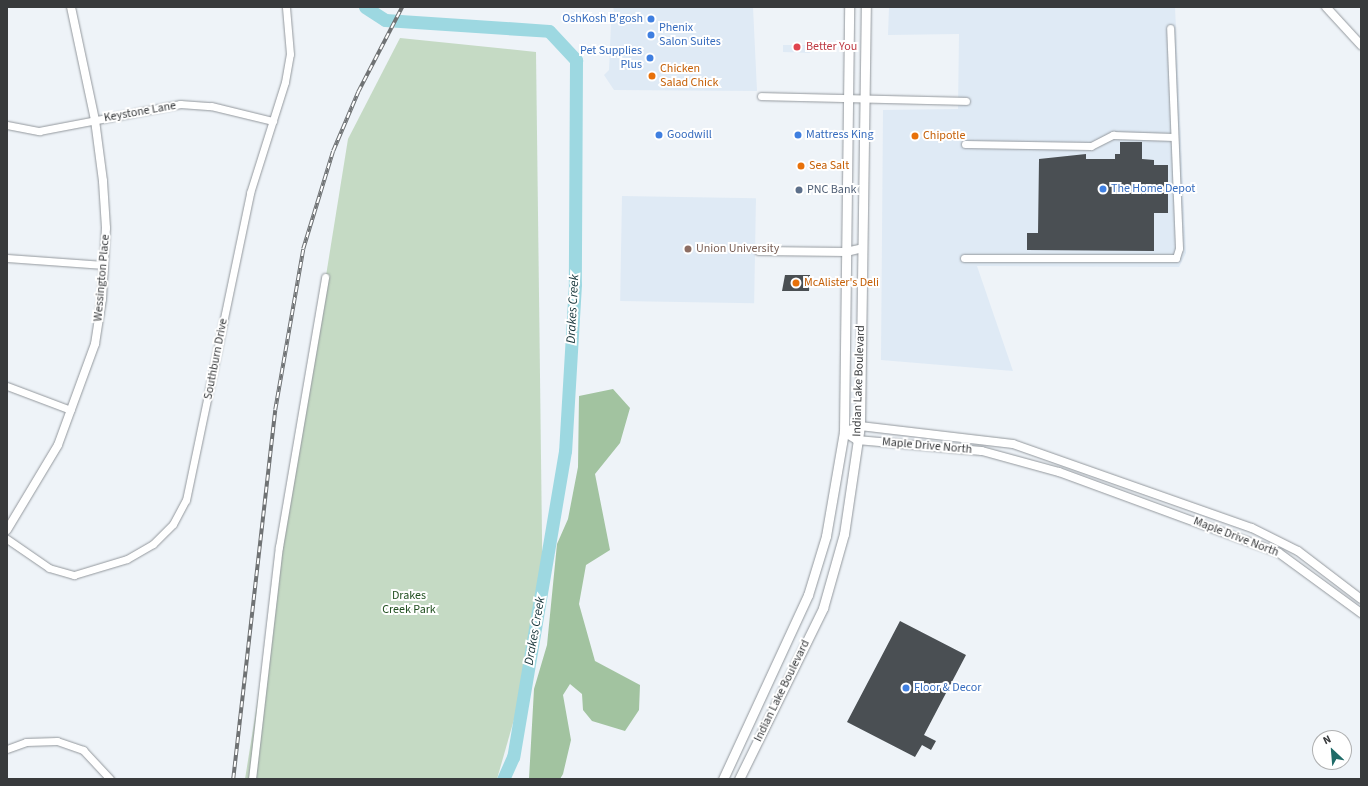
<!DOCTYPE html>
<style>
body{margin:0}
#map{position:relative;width:1368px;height:786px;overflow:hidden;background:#eef3f8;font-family:"Source Sans 3",sans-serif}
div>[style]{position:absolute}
.built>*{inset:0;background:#dfeaf5;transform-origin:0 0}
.green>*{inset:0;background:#c5dac4}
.forest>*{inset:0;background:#a2c3a0}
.river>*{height:13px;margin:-6.5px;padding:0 6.5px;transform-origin:6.5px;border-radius:6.5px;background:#9dd8e1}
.building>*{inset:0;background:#4a4f53}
.roads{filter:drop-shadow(0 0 1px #93989d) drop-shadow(0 0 1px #93989d)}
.minor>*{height:7px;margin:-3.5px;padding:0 3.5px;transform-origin:3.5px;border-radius:3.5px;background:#fff}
.tertiary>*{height:8px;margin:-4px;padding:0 4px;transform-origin:4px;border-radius:4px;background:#fff}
.secondary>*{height:9px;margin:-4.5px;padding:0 4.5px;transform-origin:4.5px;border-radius:4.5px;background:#fff}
.rail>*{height:3.5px;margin-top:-1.75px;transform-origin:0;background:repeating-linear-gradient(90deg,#fff 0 6px,#6f7274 0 12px);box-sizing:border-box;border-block:1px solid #6f7274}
.dots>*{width:11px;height:11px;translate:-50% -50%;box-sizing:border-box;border:2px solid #fff;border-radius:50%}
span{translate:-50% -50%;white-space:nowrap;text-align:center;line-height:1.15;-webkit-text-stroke:4px #fff;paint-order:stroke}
.shop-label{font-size:12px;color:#366cbe}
.right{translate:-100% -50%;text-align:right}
.left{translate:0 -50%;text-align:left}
.health-label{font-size:12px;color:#be3a42}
.food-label{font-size:12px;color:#c56008}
.street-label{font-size:12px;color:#383a3c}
.service-label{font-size:12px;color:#4e5e75}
.education-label{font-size:12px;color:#785e54}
.park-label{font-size:12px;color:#225021}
.water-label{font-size:13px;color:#163439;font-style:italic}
.frame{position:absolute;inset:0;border:8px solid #383a3c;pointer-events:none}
.north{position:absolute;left:1312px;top:730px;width:40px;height:40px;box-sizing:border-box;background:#fff;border:1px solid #afb0b1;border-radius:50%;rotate:334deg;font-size:11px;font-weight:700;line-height:16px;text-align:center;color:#383a3c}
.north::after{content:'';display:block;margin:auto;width:14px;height:18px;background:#1f6b68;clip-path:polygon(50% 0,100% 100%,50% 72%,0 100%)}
</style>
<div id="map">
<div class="built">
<div style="clip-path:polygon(613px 7px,753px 7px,757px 91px,614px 90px,604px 75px,609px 70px,611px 24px,617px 23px)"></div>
<div style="clip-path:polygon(889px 7px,1175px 7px,1186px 253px,1179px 267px,977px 266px,1013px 371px,881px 360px,883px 110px,958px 109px,959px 34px,888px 35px)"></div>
<div style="clip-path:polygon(783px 45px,811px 45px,810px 53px,783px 52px)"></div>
<div style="left:622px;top:196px;width:134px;height:105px;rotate:1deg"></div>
</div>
<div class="green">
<div style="clip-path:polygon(400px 38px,536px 52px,543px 618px,497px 779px,245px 779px,348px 139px)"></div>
</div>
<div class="forest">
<div style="clip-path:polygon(613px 389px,630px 408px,620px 443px,595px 474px,610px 550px,586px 565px,579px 604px,595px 661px,640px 685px,639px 710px,625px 731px,592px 721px,583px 710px,582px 694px,570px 684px,563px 695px,571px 740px,563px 774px,560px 779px,529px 779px,534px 689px,547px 645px,557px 544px,568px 519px,578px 467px,579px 396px)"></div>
</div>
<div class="river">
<div style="left:365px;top:7px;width:24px;rotate:33deg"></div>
<div style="left:385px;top:20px;width:164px;rotate:3.8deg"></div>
<div style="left:549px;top:31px;width:40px;rotate:47deg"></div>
<div style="left:576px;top:60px;width:224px;rotate:90.3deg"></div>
<div style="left:575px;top:284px;width:167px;rotate:93.4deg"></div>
<div style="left:565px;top:451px;width:310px;rotate:99.6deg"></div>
<div style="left:513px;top:757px;width:24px;rotate:114deg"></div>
</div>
<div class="building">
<div style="clip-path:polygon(1120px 142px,1142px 142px,1142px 159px,1154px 160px,1154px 165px,1168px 165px,1168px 213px,1154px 213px,1154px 251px,1027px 250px,1027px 233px,1038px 233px,1039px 159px,1086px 154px,1086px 159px,1115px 159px,1115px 154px,1120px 154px)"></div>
<div style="clip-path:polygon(785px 275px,810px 275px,809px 291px,782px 291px)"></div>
<div style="clip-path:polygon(900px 621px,966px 655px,924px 735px,936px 741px,931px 750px,922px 745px,915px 757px,847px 722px)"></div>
</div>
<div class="roads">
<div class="minor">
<div style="left:761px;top:96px;width:205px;rotate:1.4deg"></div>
<div style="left:7px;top:125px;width:33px;rotate:11deg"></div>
<div style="left:39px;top:131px;width:144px;rotate:-10.8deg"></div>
<div style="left:180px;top:104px;width:31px;rotate:4deg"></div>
<div style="left:211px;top:106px;width:64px;rotate:13.6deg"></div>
<div style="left:965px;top:144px;width:126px;rotate:0.9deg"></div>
<div style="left:1091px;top:146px;width:25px;rotate:-27deg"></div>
<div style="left:1113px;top:135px;width:61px;rotate:1.9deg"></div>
<div style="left:7px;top:258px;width:97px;rotate:4.1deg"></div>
<div style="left:964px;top:258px;width:212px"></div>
<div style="left:1176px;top:258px;width:10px;rotate:-73deg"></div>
<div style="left:1179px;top:248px;width:220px;rotate:-92.3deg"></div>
<div style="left:7px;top:386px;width:68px;rotate:20.6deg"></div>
<div style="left:7px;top:539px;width:51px;rotate:34.6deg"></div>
<div style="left:49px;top:568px;width:26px;rotate:16deg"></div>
<div style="left:74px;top:575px;width:55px;rotate:-16.8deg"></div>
<div style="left:127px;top:559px;width:30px;rotate:-30deg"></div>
<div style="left:153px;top:544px;width:28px;rotate:-45deg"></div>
<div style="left:173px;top:524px;width:27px;rotate:-62deg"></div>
<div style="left:186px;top:500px;width:314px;rotate:-78.2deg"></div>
<div style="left:250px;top:193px;width:116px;rotate:-72.5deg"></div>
<div style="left:285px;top:82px;width:28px;rotate:-80deg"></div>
<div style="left:290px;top:54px;width:47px;rotate:-94.9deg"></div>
<div style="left:7px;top:749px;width:20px;rotate:-20deg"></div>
<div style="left:26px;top:742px;width:31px;rotate:-2deg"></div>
<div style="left:57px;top:741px;width:28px;rotate:19deg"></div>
<div style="left:83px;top:750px;width:40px;rotate:47deg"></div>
<div style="left:252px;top:779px;width:234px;rotate:-83.4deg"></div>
<div style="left:279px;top:547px;width:274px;rotate:-80.3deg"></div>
</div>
<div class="tertiary">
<div style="left:1326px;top:7px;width:52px;rotate:47.4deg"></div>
<div style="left:759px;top:251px;width:87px;rotate:0.7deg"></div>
<div style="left:846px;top:252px;width:17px;rotate:-13deg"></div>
<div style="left:844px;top:432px;width:15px;rotate:32deg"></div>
<div style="left:857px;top:440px;width:125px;rotate:5deg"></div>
<div style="left:982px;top:451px;width:80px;rotate:15.3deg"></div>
<div style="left:1059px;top:472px;width:234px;rotate:20.2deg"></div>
<div style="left:1279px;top:553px;width:102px;rotate:36.2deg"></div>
<div style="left:844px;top:432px;width:17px;rotate:-21deg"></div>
<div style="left:860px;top:426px;width:154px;rotate:6.7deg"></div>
<div style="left:1013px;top:444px;width:253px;rotate:19.4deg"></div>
<div style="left:1252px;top:528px;width:51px;rotate:26.6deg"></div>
<div style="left:1298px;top:551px;width:79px;rotate:37.3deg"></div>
<div style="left:7px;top:530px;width:99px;rotate:-59deg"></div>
<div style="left:58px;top:445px;width:108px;rotate:-69.9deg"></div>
<div style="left:95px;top:344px;width:46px;rotate:-81.2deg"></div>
<div style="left:102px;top:299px;width:71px;rotate:-86.8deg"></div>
<div style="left:106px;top:228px;width:47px;rotate:-93.7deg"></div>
<div style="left:103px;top:181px;width:62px;rotate:-97.5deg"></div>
<div style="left:95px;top:120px;width:116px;rotate:-102deg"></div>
</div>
<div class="secondary">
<div style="left:723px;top:779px;width:203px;rotate:-65.2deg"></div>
<div style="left:808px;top:595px;width:62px;rotate:-73deg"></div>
<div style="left:826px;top:536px;width:106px;rotate:-80.2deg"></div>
<div style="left:844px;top:432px;width:425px;rotate:-89.3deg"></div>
<div style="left:739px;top:779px;width:191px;rotate:-63.8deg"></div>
<div style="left:823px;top:608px;width:77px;rotate:-74.2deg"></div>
<div style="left:844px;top:534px;width:109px;rotate:-81.6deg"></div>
<div style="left:860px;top:426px;width:419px;rotate:-89.2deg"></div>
</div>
</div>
<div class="rail">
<div style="left:233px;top:779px;width:371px;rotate:-83.5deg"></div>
<div style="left:275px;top:410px;width:163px;rotate:-80.1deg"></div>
<div style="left:303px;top:249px;width:102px;rotate:-73deg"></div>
<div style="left:333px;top:151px;width:64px;rotate:-67deg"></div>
<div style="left:358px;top:92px;width:96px;rotate:-62.6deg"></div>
</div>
<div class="dots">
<div style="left:651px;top:19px;background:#3f7fe0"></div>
<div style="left:651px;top:35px;background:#3f7fe0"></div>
<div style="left:797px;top:47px;background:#e0444e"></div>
<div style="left:650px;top:58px;background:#3f7fe0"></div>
<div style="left:652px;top:76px;background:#e8710a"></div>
<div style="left:659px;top:135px;background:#3f7fe0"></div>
<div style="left:798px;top:135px;background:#3f7fe0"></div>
<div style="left:915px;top:136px;background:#e8710a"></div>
<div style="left:801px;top:166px;background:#e8710a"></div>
<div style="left:1103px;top:189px;background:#3f7fe0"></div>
<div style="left:799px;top:190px;background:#5c6f8a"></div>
<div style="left:688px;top:249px;background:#8d6e63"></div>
<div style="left:796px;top:283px;background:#e8710a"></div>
<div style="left:906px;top:688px;background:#3f7fe0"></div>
</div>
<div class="shop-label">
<span class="right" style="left:643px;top:19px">OshKosh B'gosh</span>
<span class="left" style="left:659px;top:35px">Phenix<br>Salon Suites</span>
<span class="right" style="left:642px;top:58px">Pet Supplies<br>Plus</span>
<span class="left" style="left:667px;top:135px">Goodwill</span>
<span class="left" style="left:806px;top:135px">Mattress King</span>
<span class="left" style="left:1111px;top:189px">The Home Depot</span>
<span class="left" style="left:914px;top:688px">Floor &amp; Decor</span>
</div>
<div class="health-label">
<span class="left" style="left:806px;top:47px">Better You</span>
</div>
<div class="food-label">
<span class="left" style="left:660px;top:76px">Chicken<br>Salad Chick</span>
<span class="left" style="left:923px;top:136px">Chipotle</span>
<span class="left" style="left:809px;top:166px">Sea Salt</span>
<span class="left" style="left:804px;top:283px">McAlister's Deli</span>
</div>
<div class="street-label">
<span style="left:140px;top:112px;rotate:-10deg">Keystone Lane</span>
<span style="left:102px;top:278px;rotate:-85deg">Wessington Place</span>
<span style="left:216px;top:359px;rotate:-79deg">Southburn Drive</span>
<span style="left:859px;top:381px;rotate:-88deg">Indian Lake Boulevard</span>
<span style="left:927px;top:446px;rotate:5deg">Maple Drive North</span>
<span style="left:1236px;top:537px;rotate:21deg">Maple Drive North</span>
<span style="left:782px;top:691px;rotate:-64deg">Indian Lake Boulevard</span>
</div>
<div class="service-label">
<span class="left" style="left:807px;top:190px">PNC Bank</span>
</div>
<div class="education-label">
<span class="left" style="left:696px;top:249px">Union University</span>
</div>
<div class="park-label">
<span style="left:409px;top:603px">Drakes<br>Creek Park</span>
</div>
<div class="water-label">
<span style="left:573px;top:309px;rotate:-87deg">Drakes Creek</span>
<span style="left:535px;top:631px;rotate:-80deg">Drakes Creek</span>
</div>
<div class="frame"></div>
<div class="north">N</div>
</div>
